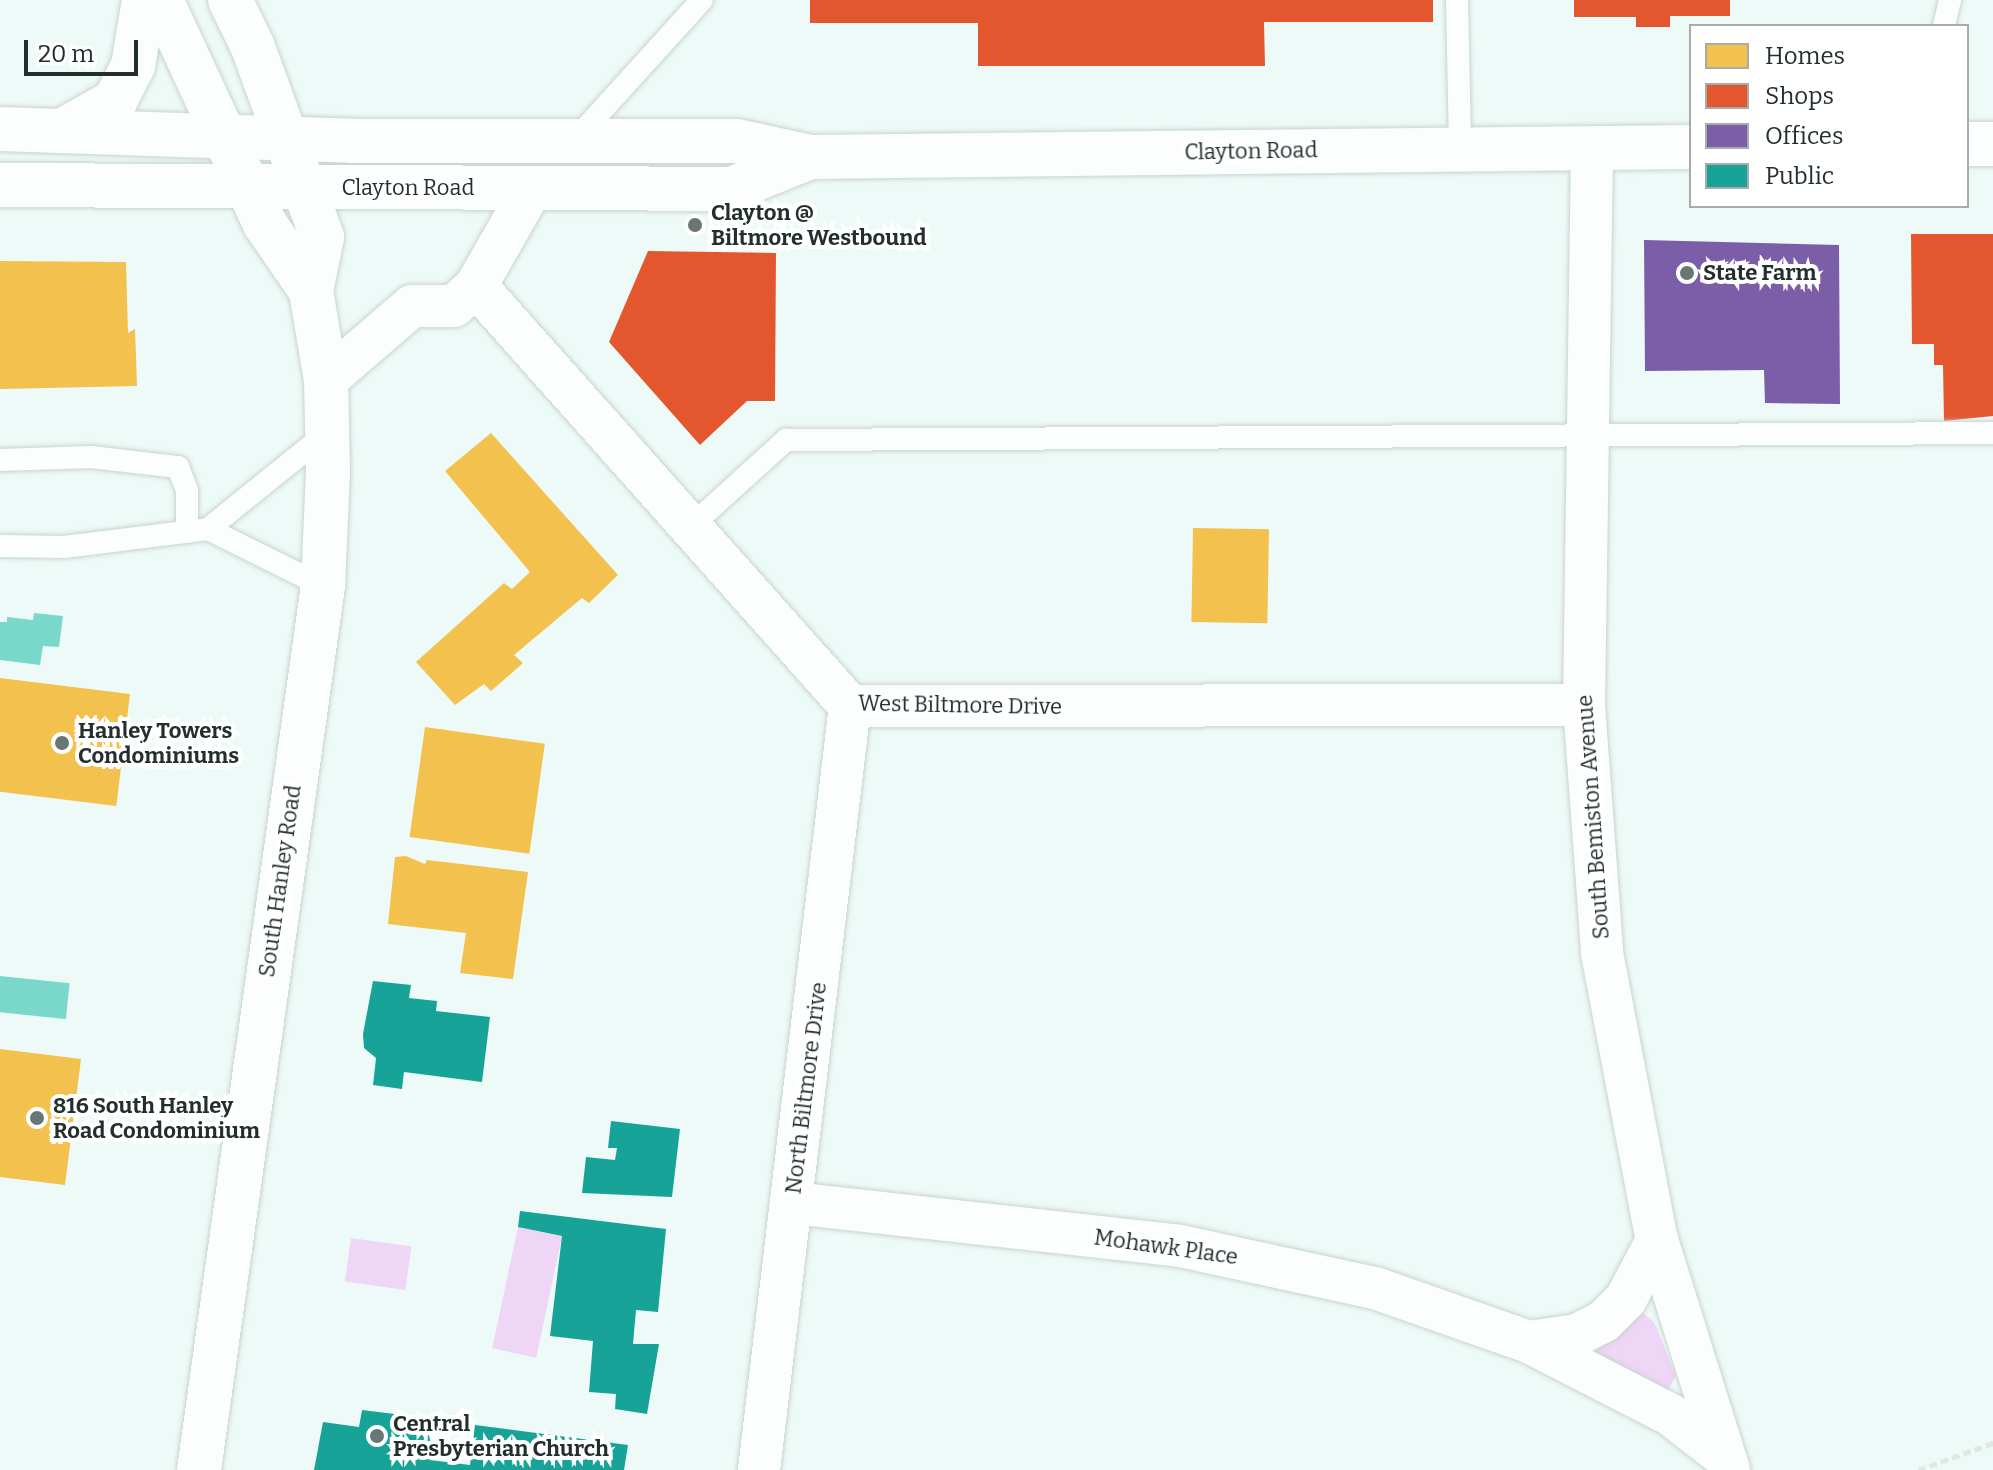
<!DOCTYPE html>
<style>
body{margin:0}
#map{position:relative;width:1993px;height:1470px;overflow:hidden;background:#eefaf7;font-family:Bitter,serif}
div>[style]{position:absolute}
.green>*{inset:0;background:#efd5f6;transform-origin:0 0}
.water>*{inset:0;background:#79d8c9;transform-origin:0 0}
.homes>*{inset:0;background:#f2c14e;transform-origin:0 0}
.shops>*{inset:0;background:#e4572e}
.offices>*{inset:0;background:#7b5ea7}
.public>*{inset:0;background:#17a398}
.path>*{height:5px;margin-top:-2.5px;transform-origin:0;background:repeating-linear-gradient(90deg,#e2e6e5 0 8px,transparent 0 12px)}
.roads{filter:drop-shadow(0 0 2px #c8d4d0) drop-shadow(0 0 2px #c8d4d0)}
.service>*{height:22px;margin:-11px;padding:0 11px;transform-origin:11px;border-radius:11px;background:#fcfefe}
.minor>*{height:42px;margin:-21px;padding:0 21px;transform-origin:21px;border-radius:21px;background:#fcfefe}
.primary>*{height:44px;margin:-22px;padding:0 22px;transform-origin:22px;border-radius:22px;background:#fcfefe}
.dots>*{width:22px;height:22px;translate:-50% -50%;box-sizing:border-box;border:4px solid #fff;border-radius:50%}
span{translate:-50% -50%;white-space:nowrap;text-align:center;line-height:1.15;-webkit-text-stroke:8px #fff;paint-order:stroke}
.street-label{font-size:22px;color:#222f2d}
.poi-label{font-size:22px;color:#222f2d;font-weight:700}
.left{translate:0 -50%;text-align:left}
.legend{position:absolute;left:1689px;top:24px;width:280px;height:184px;box-sizing:border-box;background:#fff;border:2px solid #a7acab;margin:0;padding:10px 14px;list-style:none;font-size:24px;color:#222f2d}
.legend li{display:flex;align-items:center;gap:16px;height:40px}
.legend b{width:40px;border:2px solid #a7acab}
.scale{position:absolute;left:24px;top:40px;width:114px;height:36px;box-sizing:border-box;border:4px solid #222f2d;border-top:0;padding-left:10px;font-size:24px;line-height:28px;white-space:nowrap;color:#222f2d;-webkit-text-stroke:6px #fff;paint-order:stroke}
</style>
<div id="map">
<div class="green">
<div style="left:518px;top:1227px;width:45px;height:124px;rotate:12deg"></div>
<div style="left:351px;top:1238px;width:61px;height:44px;rotate:8deg"></div>
<div style="clip-path:polygon(1643px 1313px,1654px 1322px,1676px 1376px,1666px 1393px,1597px 1357px,1595px 1350px,1595px 1343px)"></div>
</div>
<div class="water">
<div style="clip-path:polygon(34px 613px,63px 616px,59px 647px,43px 646px,40px 665px,0 660px,0 622px,7px 622px,7px 617px,33px 620px)"></div>
<div style="left:0;top:976px;width:70px;height:36px;rotate:6deg"></div>
</div>
<div class="homes">
<div style="clip-path:polygon(0 261px,126px 262px,128px 333px,135px 329px,137px 386px,0 389px)"></div>
<div style="clip-path:polygon(491px 433px,618px 575px,589px 603px,582px 598px,514px 655px,523px 663px,491px 691px,484px 684px,455px 705px,416px 662px,504px 583px,512px 589px,530px 572px,445px 471px)"></div>
<div style="left:1193px;top:528px;width:76px;height:94px;rotate:1deg"></div>
<div style="left:0;top:678px;width:131px;height:113px;rotate:7deg"></div>
<div style="left:425px;top:727px;width:121px;height:111px;rotate:8deg"></div>
<div style="clip-path:polygon(406px 856px,425px 864px,427px 860px,528px 872px,513px 979px,460px 973px,466px 933px,388px 924px,395px 857px)"></div>
<div style="clip-path:polygon(0 1049px,81px 1059px,65px 1185px,0 1177px)"></div>
</div>
<div class="shops">
<div style="clip-path:polygon(810px 0,1433px 0,1433px 22px,1264px 22px,1265px 66px,978px 66px,978px 23px,810px 23px)"></div>
<div style="clip-path:polygon(1574px 0,1730px 0,1730px 16px,1670px 16px,1670px 27px,1636px 27px,1636px 17px,1574px 17px)"></div>
<div style="clip-path:polygon(1911px 234px,1993px 234px,1993px 416px,1944px 421px,1943px 365px,1934px 365px,1934px 344px,1912px 344px)"></div>
<div style="clip-path:polygon(648px 251px,776px 253px,775px 401px,747px 401px,700px 445px,609px 342px)"></div>
</div>
<div class="offices">
<div style="clip-path:polygon(1644px 240px,1839px 245px,1840px 404px,1765px 403px,1764px 370px,1645px 371px)"></div>
</div>
<div class="public">
<div style="clip-path:polygon(373px 981px,411px 985px,409px 998px,437px 1001px,436px 1011px,490px 1017px,482px 1082px,404px 1072px,402px 1089px,373px 1085px,376px 1058px,364px 1048px,363px 1034px)"></div>
<div style="clip-path:polygon(611px 1121px,680px 1129px,672px 1197px,582px 1193px,586px 1157px,615px 1160px,617px 1148px,608px 1148px)"></div>
<div style="clip-path:polygon(520px 1211px,666px 1229px,658px 1312px,636px 1310px,633px 1344px,659px 1344px,647px 1414px,615px 1409px,616px 1394px,589px 1392px,593px 1341px,550px 1336px,562px 1236px,518px 1227px)"></div>
<div style="clip-path:polygon(362px 1410px,435px 1419px,430px 1460px,470px 1465px,475px 1425px,628px 1445px,624px 1470px,314px 1470px,323px 1422px,359px 1427px)"></div>
</div>
<div class="path">
<div style="left:1918px;top:1470px;width:80px;rotate:-19.8deg"></div>
</div>
<div class="roads">
<div class="service">
<div style="left:1457px;top:0;width:148px;rotate:88.8deg"></div>
<div style="left:1944px;top:26px;width:27px;rotate:-77deg"></div>
<div style="left:574px;top:141px;width:190px;rotate:-47.8deg"></div>
<div style="left:0;top:460px;width:91px;rotate:-1.9deg"></div>
<div style="left:91px;top:457px;width:88px;rotate:6.6deg"></div>
<div style="left:178px;top:467px;width:26px;rotate:69deg"></div>
<div style="left:187px;top:491px;width:41px;rotate:90deg"></div>
<div style="left:690px;top:527px;width:130px;rotate:-42.2deg"></div>
<div style="left:786px;top:440px;width:1207px;rotate:-0.33deg"></div>
<div style="left:208px;top:529px;width:128px;rotate:26.4deg"></div>
<div style="left:0;top:546px;width:64px;rotate:0.9deg"></div>
<div style="left:64px;top:547px;width:145px;rotate:-7.1deg"></div>
<div style="left:208px;top:529px;width:153px;rotate:-38.9deg"></div>
</div>
<div class="minor">
<div style="left:1592px;top:148px;width:557px;rotate:90.82deg"></div>
<div style="left:1584px;top:705px;width:249px;rotate:85.8deg"></div>
<div style="left:1602px;top:953px;width:292px;rotate:79.2deg"></div>
<div style="left:1657px;top:1240px;width:241px;rotate:72.6deg"></div>
<div style="left:476px;top:286px;width:562px;rotate:48.32deg"></div>
<div style="left:850px;top:706px;width:734px;rotate:-0.08deg"></div>
<div style="left:326px;top:380px;width:113px;rotate:-40.7deg"></div>
<div style="left:412px;top:306px;width:42px"></div>
<div style="left:454px;top:306px;width:30px;rotate:-42deg"></div>
<div style="left:476px;top:286px;width:113px;rotate:-60.3deg"></div>
<div style="left:792px;top:1203px;width:390px;rotate:6.3deg"></div>
<div style="left:1180px;top:1246px;width:199px;rotate:12.2deg"></div>
<div style="left:1375px;top:1288px;width:163px;rotate:19.3deg"></div>
<div style="left:1529px;top:1342px;width:160px;rotate:27.2deg"></div>
<div style="left:1671px;top:1415px;width:63px;rotate:38deg"></div>
<div style="left:1529px;top:1342px;width:49px;rotate:-8.3deg"></div>
<div style="left:1577px;top:1335px;width:30px;rotate:-27deg"></div>
<div style="left:1604px;top:1321px;width:31px;rotate:-45deg"></div>
<div style="left:1626px;top:1299px;width:67px;rotate:-62.3deg"></div>
<div style="left:759px;top:1470px;width:769px;rotate:-83.21deg"></div>
</div>
<div class="primary">
<div style="left:161px;top:0;width:247px;rotate:65.1deg"></div>
<div style="left:265px;top:224px;width:81px;rotate:55.5deg"></div>
<div style="left:0;top:129px;width:353px;rotate:1.9deg"></div>
<div style="left:353px;top:141px;width:384px"></div>
<div style="left:737px;top:141px;width:75px;rotate:12.4deg"></div>
<div style="left:810px;top:157px;width:881px;rotate:-0.65deg"></div>
<div style="left:64px;top:130px;width:59px;rotate:-29.6deg"></div>
<div style="left:115px;top:101px;width:39px;rotate:-63deg"></div>
<div style="left:133px;top:66px;width:67px;rotate:-80.5deg"></div>
<div style="left:1967px;top:144px;width:26px"></div>
<div style="left:0;top:185px;width:731px;rotate:0.31deg"></div>
<div style="left:731px;top:189px;width:85px;rotate:-22.1deg"></div>
<div style="left:199px;top:1470px;width:893px;rotate:-82.02deg"></div>
<div style="left:323px;top:586px;width:113px;rotate:-87.5deg"></div>
<div style="left:328px;top:473px;width:93px;rotate:-91.2deg"></div>
<div style="left:326px;top:380px;width:90px;rotate:-99.6deg"></div>
<div style="left:311px;top:291px;width:55px;rotate:-78.5deg"></div>
<div style="left:322px;top:237px;width:202px;rotate:-110deg"></div>
<div style="left:253px;top:47px;width:52px;rotate:-116.1deg"></div>
</div>
</div>
<div class="dots">
<div style="left:695px;top:225px;background:#697674"></div>
<div style="left:1687px;top:273px;background:#697674"></div>
<div style="left:62px;top:743px;background:#697674"></div>
<div style="left:37px;top:1118px;background:#697674"></div>
<div style="left:377px;top:1436px;background:#697674"></div>
</div>
<div class="street-label">
<span style="left:1251px;top:151px;rotate:-1deg">Clayton Road</span>
<span style="left:408px;top:188px">Clayton Road</span>
<span style="left:960px;top:705px;rotate:1deg">West Biltmore Drive</span>
<span style="left:1593px;top:817px;rotate:-94deg">South Bemiston Avenue</span>
<span style="left:280px;top:881px;rotate:-82deg">South Hanley Road</span>
<span style="left:806px;top:1088px;rotate:-83deg">North Biltmore Drive</span>
<span style="left:1166px;top:1247px;rotate:8deg">Mohawk Place</span>
</div>
<div class="poi-label">
<span class="left" style="left:711px;top:225px">Clayton @<br>Biltmore Westbound</span>
<span class="left" style="left:1703px;top:273px">State Farm</span>
<span class="left" style="left:78px;top:743px">Hanley Towers<br>Condominiums</span>
<span class="left" style="left:53px;top:1118px">816 South Hanley<br>Road Condominium</span>
<span class="left" style="left:393px;top:1436px">Central<br>Presbyterian Church</span>
</div>
<ul class="legend">
<li><b style="height:22px;background:#f2c14e"></b>Homes</li>
<li><b style="height:22px;background:#e4572e"></b>Shops</li>
<li><b style="height:22px;background:#7b5ea7"></b>Offices</li>
<li><b style="height:22px;background:#17a398"></b>Public</li>
</ul>
<div class="scale">20 m</div>
</div>
